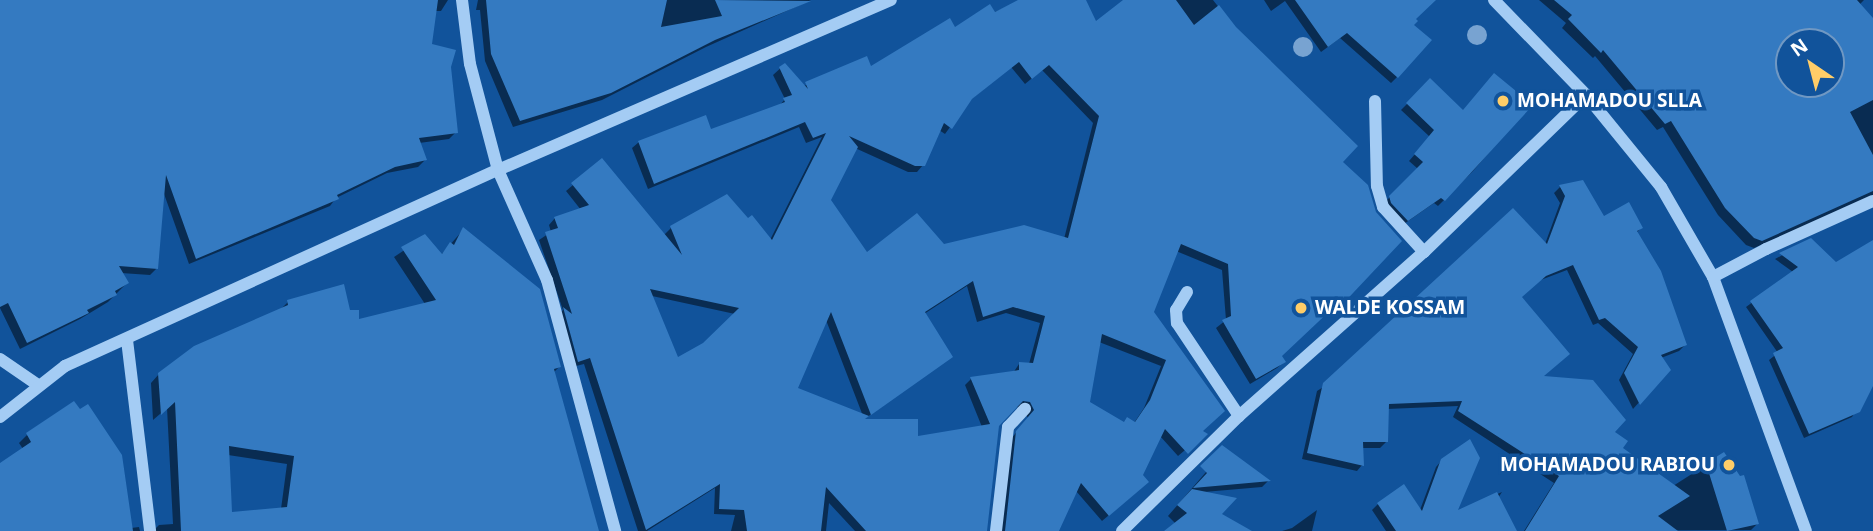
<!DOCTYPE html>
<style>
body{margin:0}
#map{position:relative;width:1873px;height:531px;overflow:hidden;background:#11539b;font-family:"Noto Sans",sans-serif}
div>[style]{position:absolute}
.shadow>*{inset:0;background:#0007}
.building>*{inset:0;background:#347ac1}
.minor>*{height:12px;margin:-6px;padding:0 6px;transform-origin:6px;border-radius:6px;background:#a4ccf4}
.trees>*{width:20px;height:20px;margin:-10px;border-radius:50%;background:#78a3d1}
.dots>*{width:19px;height:19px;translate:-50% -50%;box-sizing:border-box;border:4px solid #11539b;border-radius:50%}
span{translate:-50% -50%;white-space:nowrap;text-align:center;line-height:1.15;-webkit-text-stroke:7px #11539b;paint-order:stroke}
.poi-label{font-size:19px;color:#fff;font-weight:700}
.left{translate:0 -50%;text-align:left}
.right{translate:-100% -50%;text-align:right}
.north{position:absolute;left:1775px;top:28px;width:70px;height:70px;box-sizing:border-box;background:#11539b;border:2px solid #7098c3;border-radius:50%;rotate:325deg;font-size:19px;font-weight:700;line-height:28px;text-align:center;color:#fff}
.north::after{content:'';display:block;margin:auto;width:24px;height:32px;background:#ffcd68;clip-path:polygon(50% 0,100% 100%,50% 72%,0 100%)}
</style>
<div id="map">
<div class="shadow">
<div style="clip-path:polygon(0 0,448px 0,441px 11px,435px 11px,430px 45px,449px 67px,456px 132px,449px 139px,419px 143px,425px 160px,418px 167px,387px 173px,336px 198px,330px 206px,189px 264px,163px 191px,157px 268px,150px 275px,121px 273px,127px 283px,108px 302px,80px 319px,20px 349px,0 308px)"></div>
<div style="clip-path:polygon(478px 0,811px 0,706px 47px,602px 100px,513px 127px,485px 61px,480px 10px,476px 10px)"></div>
<div style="clip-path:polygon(evenodd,1022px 0,1084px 0,1095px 23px,1126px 0,1213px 0,1341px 163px,1375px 213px,1399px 241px,1330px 314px,1327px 311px,1279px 356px,1284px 362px,1277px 368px,1250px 384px,1216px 328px,1226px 320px,1222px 270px,1176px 251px,1152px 312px,1200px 431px,1198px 439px,1178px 456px,1160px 436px,1141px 475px,1141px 488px,1102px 521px,1076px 491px,1058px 531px,1000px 531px,1011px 439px,1028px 418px,1021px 406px,1012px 409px,998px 425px,986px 531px,855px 531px,829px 503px,826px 531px,731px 531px,735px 515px,714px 514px,715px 488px,647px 531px,638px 531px,584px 364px,572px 367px,558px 315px,563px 310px,539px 240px,551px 232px,549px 225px,555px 218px,581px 210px,566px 191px,602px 160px,663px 236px,671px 228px,770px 240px,822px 137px,806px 143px,799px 127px,648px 189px,632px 148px,639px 142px,710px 131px,779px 106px,785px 99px,773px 75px,784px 65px,803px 86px,870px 68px,1022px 0,1011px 67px,1025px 84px,1042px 70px,1093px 123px,1064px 239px,867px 254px,829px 200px,855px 148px,908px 172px,917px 172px,923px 165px,939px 130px,945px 134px,969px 101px,1011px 67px,1022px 0,967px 286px,977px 322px,1006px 313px,1040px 323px,1029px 364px,1019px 364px,1013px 373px,971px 379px,965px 385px,982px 427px,916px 439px,863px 420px,951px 357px,924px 314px,967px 286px,1022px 0,652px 296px,735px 314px,704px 344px,677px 359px,652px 296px,1022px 0,826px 320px,863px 416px,796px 389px,826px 320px,1022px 0,1099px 342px,1161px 366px,1144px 408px,1134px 423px,1123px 423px,1088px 403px,1099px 342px)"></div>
<div style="clip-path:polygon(1264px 0,1430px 0,1413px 19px,1397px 77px,1391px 83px,1340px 38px,1321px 52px,1285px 1px,1271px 11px)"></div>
<div style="clip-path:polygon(evenodd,1539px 0,1864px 0,1859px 5px,1873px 24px,1873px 197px,1754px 248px,1746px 245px,1718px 215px,1663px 127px,1657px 130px,1595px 56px,1593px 58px,1562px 28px,1566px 23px,1539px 0,1789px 42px,1831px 42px,1831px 84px,1789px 84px,1789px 42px)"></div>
<div style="clip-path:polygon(1430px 81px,1463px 112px,1530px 105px,1473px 171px,1438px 206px,1434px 203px,1401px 226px,1384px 203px,1418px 169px,1409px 161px,1430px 137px,1401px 110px)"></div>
<div style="clip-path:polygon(1560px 187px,1603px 218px,1641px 228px,1636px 233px,1685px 345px,1679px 351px,1661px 358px,1669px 369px,1633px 409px,1619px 380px,1633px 354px,1598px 323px,1593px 325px,1567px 270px,1538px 281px,1520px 298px,1541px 377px,1612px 432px,1621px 448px,1673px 486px,1723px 454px,1757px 524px,1751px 530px,1524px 531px,1554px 483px,1453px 417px,1458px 406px,1387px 409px,1386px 442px,1380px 448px,1361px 448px,1362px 465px,1357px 471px,1302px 459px,1317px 391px,1545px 244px,1560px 203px,1554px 193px)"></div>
<div style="clip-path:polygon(evenodd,463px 230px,560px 366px,553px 373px,596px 531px,153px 531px,159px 525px,173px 524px,167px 408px,153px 420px,151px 383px,159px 374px,280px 310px,288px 302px,348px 312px,357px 321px,425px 304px,394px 257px,424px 237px,441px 255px,463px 230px,228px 455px,287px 464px,281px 509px,231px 514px,228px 455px)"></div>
<div style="clip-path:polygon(1811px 240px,1836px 264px,1873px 251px,1873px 383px,1852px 417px,1804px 438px,1769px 360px,1778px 353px,1746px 307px,1793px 272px,1775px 259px)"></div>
<div style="clip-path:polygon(27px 435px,131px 528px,139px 527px,140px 531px,0 529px,0 465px,23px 449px,19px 443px)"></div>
<div style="clip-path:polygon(1219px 457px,1268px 481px,1262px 487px,1204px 492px,1219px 514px,1248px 531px,1167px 531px,1176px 524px,1168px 516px)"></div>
<div style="clip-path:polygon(1442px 460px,1454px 513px,1502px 492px,1498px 498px,1499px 531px,1386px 531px,1372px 510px,1378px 504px,1420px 510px,1436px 467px)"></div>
<div style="clip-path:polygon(1317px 510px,1312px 531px,1282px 531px,1292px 528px)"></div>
</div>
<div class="building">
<div style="clip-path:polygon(0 0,438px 0,432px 44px,456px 50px,451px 67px,458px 133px,419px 138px,427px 160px,395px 167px,337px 195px,339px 199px,196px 259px,166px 175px,158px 269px,119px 266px,129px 283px,115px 291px,117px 295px,87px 310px,89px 313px,27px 343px,8px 303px,0 307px)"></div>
<div style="clip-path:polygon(486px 0,667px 0,661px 27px,722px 16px,715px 0,811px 1px,715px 40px,611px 93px,520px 121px,491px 54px)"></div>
<div style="clip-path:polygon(evenodd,1018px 0,1086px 0,1096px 21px,1123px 0,1176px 0,1194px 25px,1219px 5px,1236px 27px,1358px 146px,1343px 162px,1368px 185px,1376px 212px,1402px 241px,1337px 310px,1335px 306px,1282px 356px,1286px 362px,1256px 379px,1222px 320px,1231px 316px,1228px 264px,1181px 244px,1154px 312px,1225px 411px,1203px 431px,1208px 434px,1188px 454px,1165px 429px,1143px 475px,1149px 482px,1109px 516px,1081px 483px,1059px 531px,1005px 531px,1016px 431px,1034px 410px,1030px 402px,1023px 401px,999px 426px,987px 531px,866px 531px,826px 487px,821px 531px,747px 531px,744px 510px,719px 509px,720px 484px,646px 530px,590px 358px,578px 362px,563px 307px,572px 314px,545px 232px,558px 228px,554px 217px,589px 205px,571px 183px,602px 158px,682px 255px,670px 226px,727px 194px,748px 218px,752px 215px,772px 240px,826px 133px,813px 138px,805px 122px,654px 184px,638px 141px,706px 115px,711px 129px,785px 102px,783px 98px,792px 95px,779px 67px,785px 63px,808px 89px,805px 82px,867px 56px,871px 66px,950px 18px,955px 27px,990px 4px,995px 12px,1018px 0,1019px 62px,1032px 79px,1049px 65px,1099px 116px,1068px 238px,1024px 225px,944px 244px,917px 213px,867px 252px,831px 200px,858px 147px,849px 136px,915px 166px,925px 166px,944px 123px,952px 129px,972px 99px,1019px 62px,1018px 0,973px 281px,983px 317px,1013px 307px,1045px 316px,1033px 363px,1019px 362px,1019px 370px,970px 377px,990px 424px,918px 436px,918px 419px,865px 419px,869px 416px,798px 388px,831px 312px,871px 415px,953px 357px,925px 312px,973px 281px,1018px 0,650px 289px,739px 308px,703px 343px,678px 357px,650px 289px,1018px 0,1102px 334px,1166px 360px,1150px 400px,1135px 422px,1127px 417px,1124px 422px,1090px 402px,1102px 334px)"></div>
<div style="clip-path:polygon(1295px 0,1436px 0,1416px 19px,1418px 21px,1414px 25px,1432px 40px,1398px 78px,1347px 33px,1328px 47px)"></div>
<div style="clip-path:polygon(evenodd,1554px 0,1857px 0,1873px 18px,1873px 100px,1850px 112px,1873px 155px,1873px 191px,1762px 241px,1754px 238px,1725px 208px,1671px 121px,1665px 124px,1603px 50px,1601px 53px,1568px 19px,1572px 15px,1554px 0,1789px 42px,1831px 42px,1831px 84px,1789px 84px,1789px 42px)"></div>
<div style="clip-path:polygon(1494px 73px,1533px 105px,1445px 201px,1441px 198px,1408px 221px,1391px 203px,1389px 196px,1423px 162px,1414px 154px,1434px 130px,1406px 103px,1430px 78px,1463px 110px)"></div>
<div style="clip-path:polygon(1583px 180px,1604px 216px,1629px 202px,1643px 228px,1637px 231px,1661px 271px,1687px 345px,1661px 355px,1671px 370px,1640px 405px,1624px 373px,1638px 347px,1605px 318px,1599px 320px,1573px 265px,1546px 276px,1522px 297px,1570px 354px,1544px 376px,1593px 380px,1626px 420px,1615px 432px,1628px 441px,1623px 448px,1690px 496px,1658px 516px,1678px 531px,1525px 531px,1559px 476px,1458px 411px,1462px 401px,1389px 404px,1388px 442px,1363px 442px,1364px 466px,1307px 453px,1323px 383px,1513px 208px,1547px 244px,1565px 196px,1559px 185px)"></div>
<div style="clip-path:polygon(evenodd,463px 227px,540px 289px,561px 367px,554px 369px,599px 531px,181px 531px,175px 402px,161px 415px,158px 373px,194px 346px,288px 305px,287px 300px,344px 284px,350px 310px,359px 310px,359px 319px,436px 300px,401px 247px,425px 234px,442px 254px,450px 242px,454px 245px,463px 227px,229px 446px,294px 456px,287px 507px,232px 512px,229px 446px)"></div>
<div style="clip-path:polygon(1811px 238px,1836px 262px,1873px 240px,1873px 386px,1860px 412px,1809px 434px,1773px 353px,1783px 348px,1750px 301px,1798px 267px,1779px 253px)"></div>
<div style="clip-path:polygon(74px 401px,80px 409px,88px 404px,122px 455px,133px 531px,0 531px,0 463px,31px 442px,26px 433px)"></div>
<div style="clip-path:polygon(1470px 439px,1480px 458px,1458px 510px,1497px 492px,1517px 531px,1396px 531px,1377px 503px,1404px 484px,1422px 511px,1441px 459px)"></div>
<div style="clip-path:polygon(1222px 445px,1271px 481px,1193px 488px,1207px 473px,1200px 466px)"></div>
<div style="clip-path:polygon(1724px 452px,1740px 476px,1744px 475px,1759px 524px,1727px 531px,1708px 470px,1708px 462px)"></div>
<div style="clip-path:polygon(1192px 489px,1237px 498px,1222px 514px,1252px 531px,1164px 531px,1187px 513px,1177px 505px)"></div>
</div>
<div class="minor">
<div style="left:462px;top:0;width:64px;rotate:82.9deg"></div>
<div style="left:470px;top:64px;width:110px;rotate:75.2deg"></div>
<div style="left:498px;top:170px;width:120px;rotate:66deg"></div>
<div style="left:547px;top:280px;width:260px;rotate:74.8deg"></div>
<div style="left:1494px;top:0;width:132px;rotate:45.9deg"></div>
<div style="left:1586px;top:95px;width:119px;rotate:50.8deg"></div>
<div style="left:1661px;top:187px;width:104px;rotate:60deg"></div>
<div style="left:1713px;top:277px;width:270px;rotate:69.9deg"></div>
<div style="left:1375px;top:101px;width:85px;rotate:88.7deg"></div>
<div style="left:1377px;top:186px;width:22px;rotate:74deg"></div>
<div style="left:1383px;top:207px;width:61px;rotate:47.7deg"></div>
<div style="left:1713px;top:277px;width:60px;rotate:-27.8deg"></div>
<div style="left:1766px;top:249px;width:117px;rotate:-24.2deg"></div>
<div style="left:1187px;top:292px;width:21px;rotate:121deg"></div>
<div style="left:1176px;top:310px;width:13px;rotate:86deg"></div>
<div style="left:1177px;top:323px;width:112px;rotate:56.3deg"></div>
<div style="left:127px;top:340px;width:192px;rotate:83.1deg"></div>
<div style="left:0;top:359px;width:46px;rotate:34.4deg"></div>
<div style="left:0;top:417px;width:83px;rotate:-38.1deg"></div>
<div style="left:65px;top:366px;width:475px;rotate:-24.4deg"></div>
<div style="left:498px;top:170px;width:428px;rotate:-23.4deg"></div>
<div style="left:996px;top:531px;width:105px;rotate:-83.4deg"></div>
<div style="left:1008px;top:427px;width:25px;rotate:-47deg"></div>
<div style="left:1122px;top:531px;width:164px;rotate:-44.5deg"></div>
<div style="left:1239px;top:416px;width:247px;rotate:-41.6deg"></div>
<div style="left:1424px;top:252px;width:226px;rotate:-44.1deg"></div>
</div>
<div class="trees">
<div style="left:1477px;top:35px"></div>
<div style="left:1303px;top:47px"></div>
</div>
<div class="dots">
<div style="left:1503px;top:101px;background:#ffcd68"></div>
<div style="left:1301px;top:308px;background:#ffcd68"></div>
<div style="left:1729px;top:465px;background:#ffcd68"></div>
</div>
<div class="poi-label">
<span class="left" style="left:1517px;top:101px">MOHAMADOU SLLA</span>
<span class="left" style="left:1315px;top:308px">WALDE KOSSAM</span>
<span class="right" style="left:1715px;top:465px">MOHAMADOU RABIOU</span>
</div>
<div class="north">N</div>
</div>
